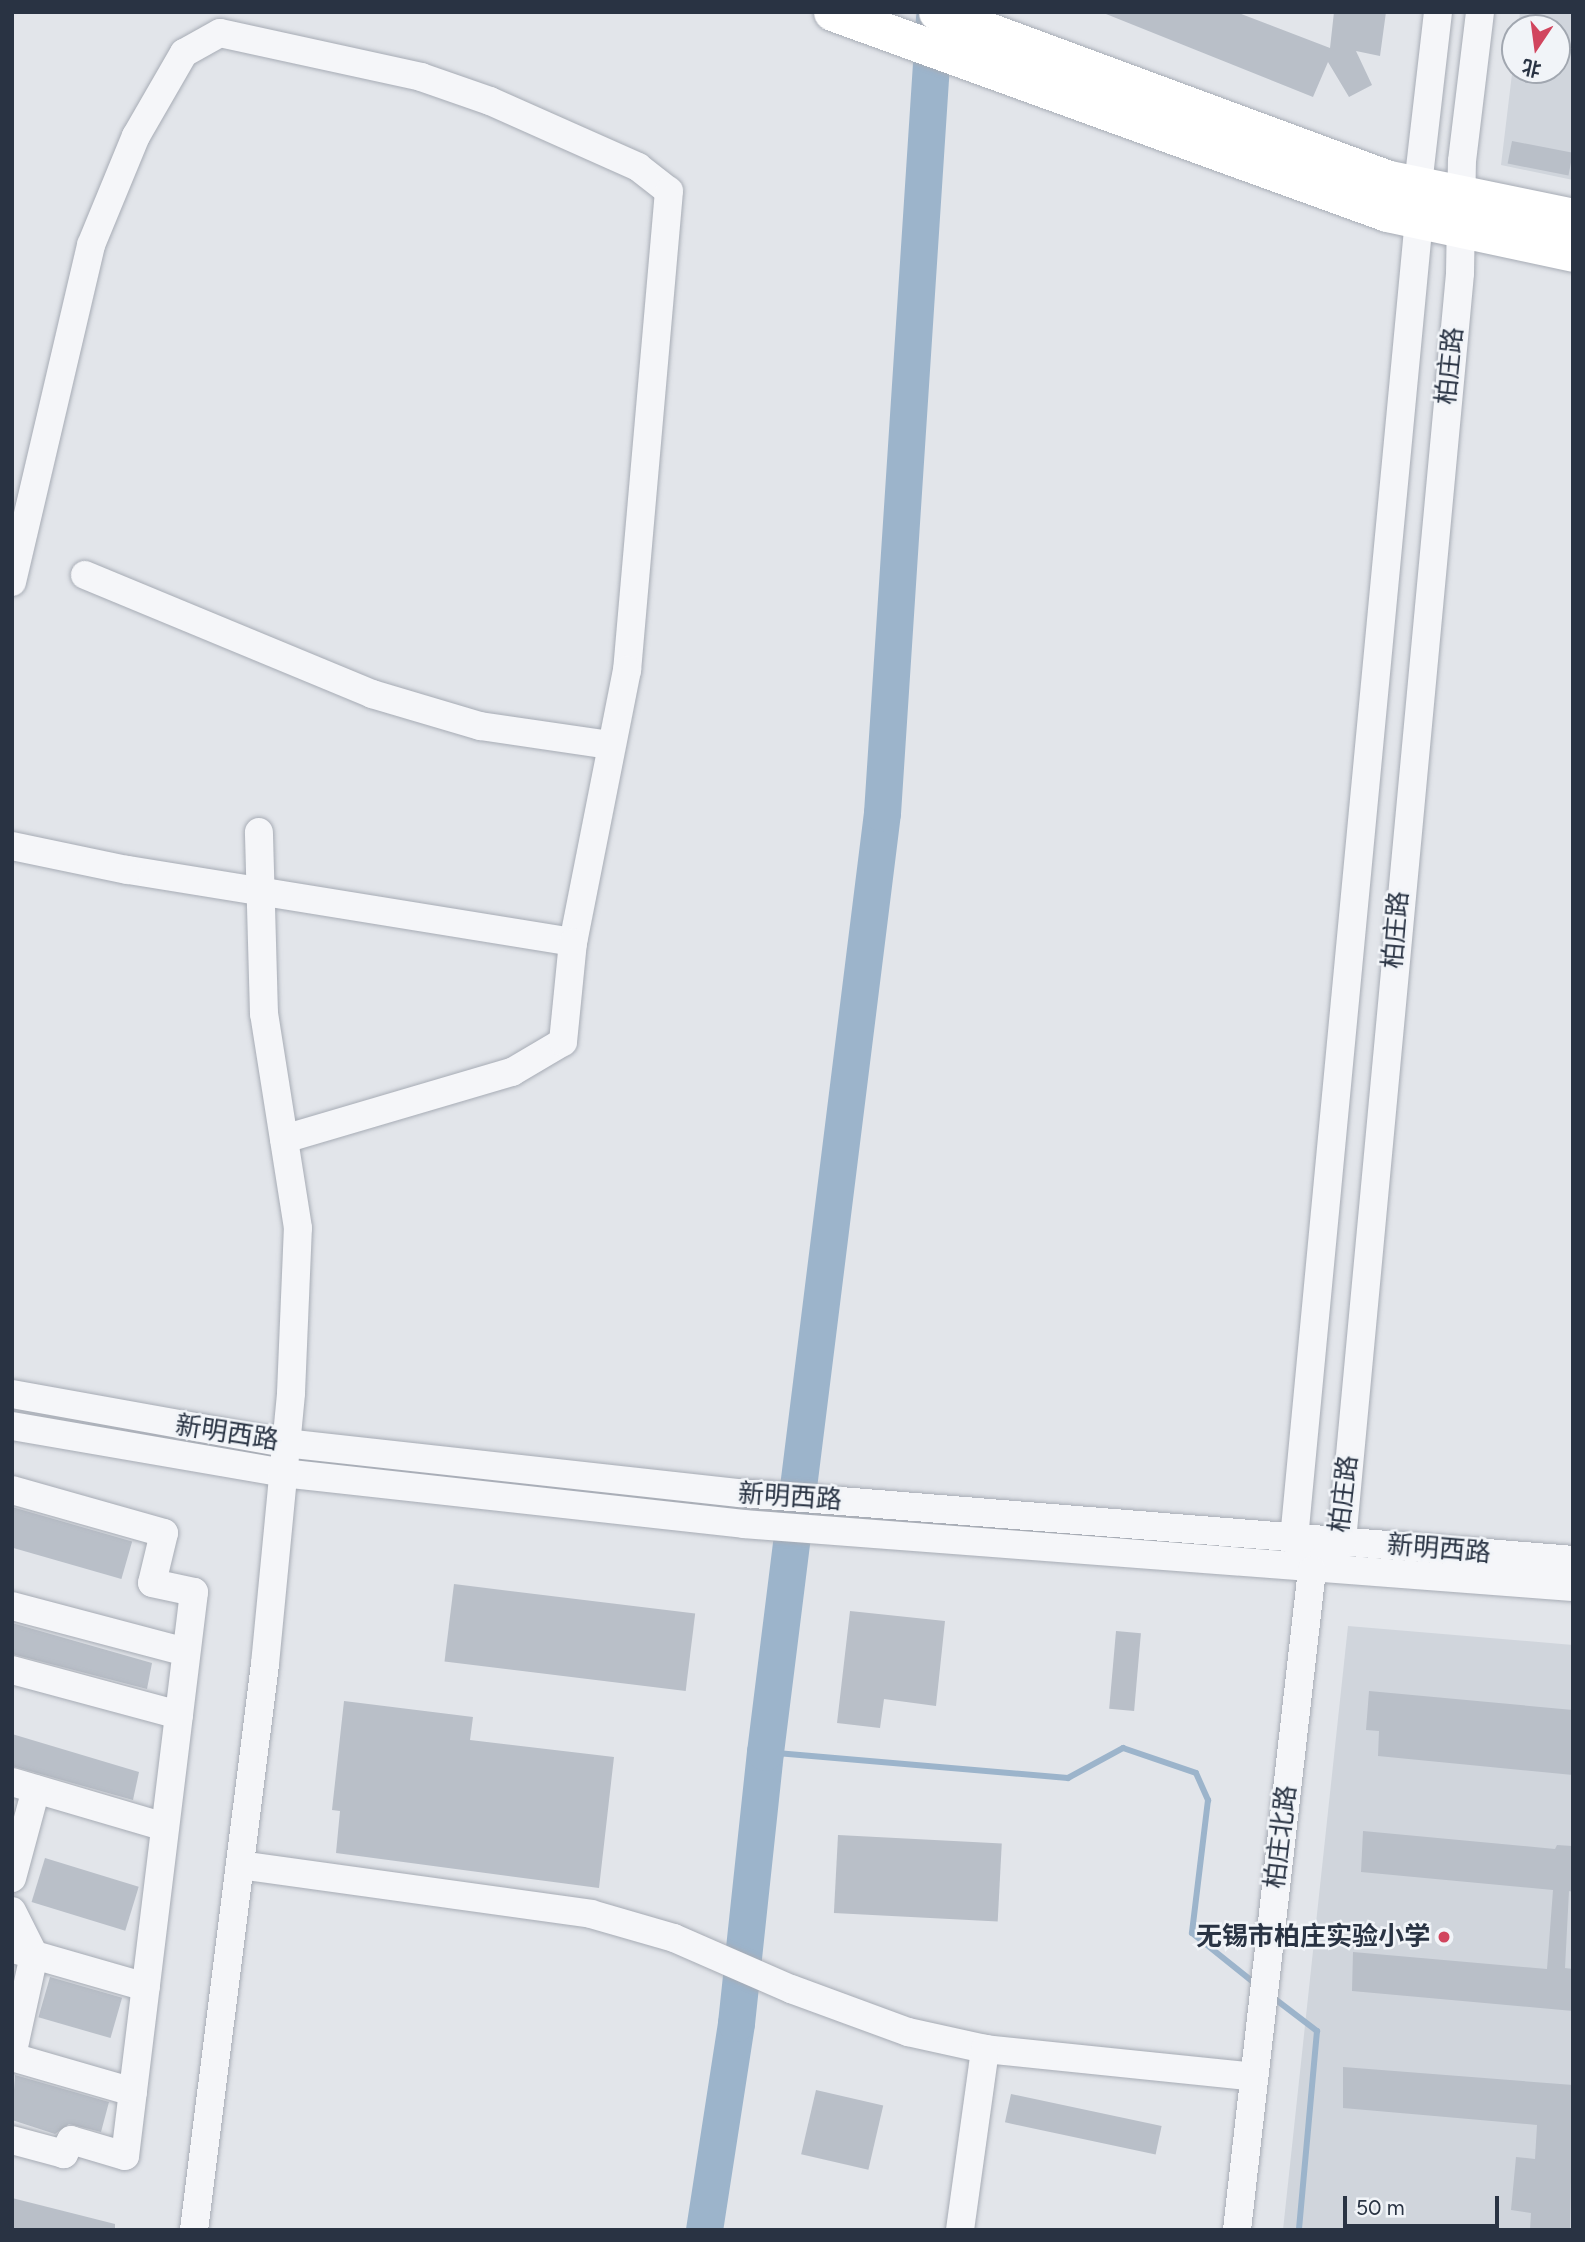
<!DOCTYPE html>
<meta charset="utf-8">
<style>
body{margin:0}
#map{position:relative;width:1585px;height:2242px;overflow:hidden;background:#e2e5ea;font-family:Figtree,"Noto Sans SC",sans-serif}
div>[style]{position:absolute}
.built>*{inset:0;background:#d0d5dc}
.stream>*{height:6px;margin:-3px;padding:0 3px;transform-origin:3px;border-radius:3px;background:#9cb4cb}
.river>*{height:37px;margin:-18.5px;padding:0 18.5px;transform-origin:18.5px;border-radius:18.5px;background:#9cb4cb}
.building>*{inset:0;background:#b9bfc8;transform-origin:0 0}
.roads{filter:drop-shadow(0 0 2px #a7acb5) drop-shadow(0 0 2px #a7acb5)}
.minor>*{height:28px;margin:-14px;padding:0 14px;transform-origin:14px;border-radius:14px;background:#f5f6f9}
.major>*{height:37px;margin:-18.5px;padding:0 18.5px;transform-origin:18.5px;border-radius:18.5px;background:#fff}
.dots>*{width:19px;height:19px;translate:-50% -50%;box-sizing:border-box;border:4px solid #f1f4f8;border-radius:50%}
span{translate:-50% -50%;white-space:nowrap;text-align:center;line-height:1.15;-webkit-text-stroke:5px #f1f4f8;paint-order:stroke}
.street-label{font-size:26px;color:#293343}
.poi-label{font-size:26px;color:#293343;font-weight:700}
.right{translate:-100% -50%;text-align:right}
.frame{position:absolute;inset:0;border:14px solid #293343;pointer-events:none}
.north{position:absolute;left:1501px;top:14px;width:70px;height:70px;box-sizing:border-box;background:#f1f4f8;border:2px solid #a1a7b0;border-radius:50%;rotate:193deg;font-size:19px;font-weight:700;line-height:28px;text-align:center;color:#293343}
.north::after{content:'';display:block;margin:auto;width:24px;height:32px;background:#d1455e;clip-path:polygon(50% 0,100% 100%,50% 72%,0 100%)}
.scale{position:absolute;left:1343px;top:2196px;width:156px;height:32px;box-sizing:border-box;border:4px solid #293343;border-top:0;padding-left:9px;font-size:21px;line-height:24px;white-space:nowrap;color:#293343;-webkit-text-stroke:5px #f1f4f8;paint-order:stroke}
</style>
<div id="map">
<div class="built">
<div style="clip-path:polygon(1520px 12px,1573px 12px,1573px 180px,1501px 165px,1515px 49px,1515px 70px,1557px 70px,1557px 28px,1518px 28px)"></div>
<div style="clip-path:polygon(1348px 1626px,1573px 1645px,1573px 2230px,1283px 2230px)"></div>
</div>
<div class="stream">
<div style="left:765px;top:1752px;width:304px;rotate:4.9deg"></div>
<div style="left:1068px;top:1778px;width:63px;rotate:-28.6deg"></div>
<div style="left:1123px;top:1748px;width:77px;rotate:18.9deg"></div>
<div style="left:1196px;top:1773px;width:30px;rotate:66deg"></div>
<div style="left:1208px;top:1800px;width:134px;rotate:96.9deg"></div>
<div style="left:1192px;top:1933px;width:83px;rotate:38.7deg"></div>
<div style="left:1271px;top:1996px;width:58px;rotate:37.3deg"></div>
<div style="left:1317px;top:2031px;width:200px;rotate:95.2deg"></div>
</div>
<div class="river">
<div style="left:704px;top:2230px;width:209px;rotate:-81.2deg"></div>
<div style="left:736px;top:2023px;width:273px;rotate:-83.9deg"></div>
<div style="left:765px;top:1752px;width:946px;rotate:-82.9deg"></div>
<div style="left:882px;top:813px;width:797px;rotate:-86.26deg"></div>
</div>
<div class="building">
<div style="clip-path:polygon(1101px 12px,1236px 12px,1330px 48px,1334px 12px,1386px 12px,1380px 56px,1356px 51px,1372px 85px,1349px 97px,1328px 62px,1313px 97px)"></div>
<div style="left:1512px;top:141px;width:62px;height:23px;rotate:11deg"></div>
<div style="left:12px;top:1507px;width:125px;height:39px;rotate:16deg"></div>
<div style="left:454px;top:1584px;width:243px;height:78px;rotate:7deg"></div>
<div style="clip-path:polygon(850px 1611px,945px 1621px,936px 1706px,884px 1699px,880px 1728px,837px 1723px)"></div>
<div style="clip-path:polygon(12px 1623px,152px 1663px,147px 1689px,12px 1654px)"></div>
<div style="left:1116px;top:1631px;width:25px;height:78px;rotate:5deg"></div>
<div style="clip-path:polygon(1369px 1691px,1573px 1710px,1573px 1775px,1378px 1756px,1379px 1731px,1366px 1730px)"></div>
<div style="clip-path:polygon(344px 1701px,473px 1717px,470px 1740px,614px 1757px,599px 1888px,336px 1853px,340px 1811px,332px 1810px)"></div>
<div style="clip-path:polygon(12px 1734px,139px 1772px,133px 1800px,12px 1766px)"></div>
<div style="clip-path:polygon(1363px 1831px,1555px 1849px,1557px 1845px,1572px 1846px,1573px 1892px,1569px 1891px,1565px 1968px,1573px 1969px,1573px 2011px,1352px 1991px,1353px 1952px,1547px 1969px,1553px 1890px,1361px 1872px)"></div>
<div style="left:838px;top:1835px;width:164px;height:78px;rotate:3deg"></div>
<div style="left:45px;top:1858px;width:98px;height:46px;rotate:17deg"></div>
<div style="left:50px;top:1977px;width:75px;height:42px;rotate:16deg"></div>
<div style="clip-path:polygon(1343px 2067px,1573px 2085px,1570px 2230px,1530px 2230px,1531px 2213px,1511px 2210px,1516px 2157px,1535px 2159px,1537px 2125px,1343px 2108px)"></div>
<div style="clip-path:polygon(15px 2075px,109px 2102px,101px 2132px,69px 2124px,55px 2134px,12px 2120px)"></div>
<div style="left:816px;top:2090px;width:69px;height:66px;rotate:13deg"></div>
<div style="left:1011px;top:2094px;width:154px;height:29px;rotate:12deg"></div>
<div style="clip-path:polygon(12px 2198px,115px 2224px,115px 2230px,12px 2230px)"></div>
</div>
<div class="roads">
<div class="minor">
<div style="left:85px;top:575px;width:311px;rotate:22.5deg"></div>
<div style="left:372px;top:694px;width:113px;rotate:16.5deg"></div>
<div style="left:480px;top:726px;width:132px;rotate:8.3deg"></div>
<div style="left:12px;top:582px;width:346px;rotate:-76.8deg"></div>
<div style="left:91px;top:245px;width:118px;rotate:-67.6deg"></div>
<div style="left:136px;top:136px;width:96px;rotate:-60deg"></div>
<div style="left:184px;top:53px;width:41px;rotate:-29.1deg"></div>
<div style="left:220px;top:33px;width:206px;rotate:12.3deg"></div>
<div style="left:421px;top:77px;width:73px;rotate:19.2deg"></div>
<div style="left:490px;top:101px;width:162px;rotate:24deg"></div>
<div style="left:638px;top:167px;width:39px;rotate:38deg"></div>
<div style="left:669px;top:191px;width:481px;rotate:95deg"></div>
<div style="left:627px;top:670px;width:277px;rotate:101.2deg"></div>
<div style="left:573px;top:942px;width:452px;rotate:-170.8deg"></div>
<div style="left:127px;top:870px;width:117px;rotate:-168.2deg"></div>
<div style="left:284px;top:1139px;width:238px;rotate:-16.4deg"></div>
<div style="left:512px;top:1072px;width:59px;rotate:-30.5deg"></div>
<div style="left:563px;top:1042px;width:100px;rotate:-84.3deg"></div>
<div style="left:12px;top:1394px;width:277px;rotate:10.2deg"></div>
<div style="left:285px;top:1443px;width:459px;rotate:6.3deg"></div>
<div style="left:741px;top:1493px;width:835px;rotate:4.6deg"></div>
<div style="left:12px;top:1426px;width:275px;rotate:9.8deg"></div>
<div style="left:283px;top:1473px;width:463px;rotate:6.3deg"></div>
<div style="left:743px;top:1524px;width:832px;rotate:4.34deg"></div>
<div style="left:12px;top:1490px;width:158px;rotate:15.8deg"></div>
<div style="left:164px;top:1533px;width:51px;rotate:103.5deg"></div>
<div style="left:152px;top:1583px;width:43px;rotate:12.1deg"></div>
<div style="left:194px;top:1592px;width:568px;rotate:96.97deg"></div>
<div style="left:125px;top:2156px;width:56px;rotate:-163.5deg"></div>
<div style="left:71px;top:2140px;width:16px;rotate:117deg"></div>
<div style="left:64px;top:2154px;width:54px;rotate:-164.9deg"></div>
<div style="left:1303px;top:1555px;width:18px;rotate:-119deg"></div>
<div style="left:1294px;top:1539px;width:1325px;rotate:-84.59deg"></div>
<div style="left:1419px;top:220px;width:35px;rotate:-92deg"></div>
<div style="left:1418px;top:185px;width:174px;rotate:-83.4deg"></div>
<div style="left:1312px;top:1570px;width:42px;rotate:-44deg"></div>
<div style="left:1342px;top:1541px;width:1273px;rotate:-84.68deg"></div>
<div style="left:1460px;top:273px;width:112px;rotate:-89deg"></div>
<div style="left:1462px;top:161px;width:150px;rotate:-83.1deg"></div>
<div style="left:12px;top:1606px;width:180px;rotate:14.8deg"></div>
<div style="left:12px;top:1670px;width:173px;rotate:15.1deg"></div>
<div style="left:12px;top:1782px;width:159px;rotate:16.4deg"></div>
<div style="left:240px;top:1865px;width:354px;rotate:7.9deg"></div>
<div style="left:591px;top:1914px;width:86px;rotate:16.1deg"></div>
<div style="left:674px;top:1938px;width:128px;rotate:23.6deg"></div>
<div style="left:791px;top:1989px;width:125px;rotate:20.2deg"></div>
<div style="left:908px;top:2032px;width:79px;rotate:12.4deg"></div>
<div style="left:985px;top:2049px;width:270px;rotate:5.9deg"></div>
<div style="left:12px;top:1878px;width:92px;rotate:-74.9deg"></div>
<div style="left:12px;top:1911px;width:49px;rotate:63.4deg"></div>
<div style="left:34px;top:1955px;width:103px;rotate:102.3deg"></div>
<div style="left:17px;top:1950px;width:134px;rotate:16deg"></div>
<div style="left:12px;top:2057px;width:126px;rotate:16.1deg"></div>
<div style="left:194px;top:2230px;width:570px;rotate:-82.85deg"></div>
<div style="left:265px;top:1664px;width:272px;rotate:-84.5deg"></div>
<div style="left:291px;top:1393px;width:165px;rotate:-87.6deg"></div>
<div style="left:298px;top:1228px;width:217px;rotate:-99deg"></div>
<div style="left:264px;top:1014px;width:182px;rotate:-91.6deg"></div>
<div style="left:960px;top:2230px;width:183px;rotate:-82.1deg"></div>
<div style="left:1237px;top:2230px;width:664px;rotate:-83.52deg"></div>
</div>
<div class="major">
<div style="left:832px;top:12px;width:590px;rotate:19.91deg"></div>
<div style="left:1387px;top:213px;width:190px;rotate:12.1deg"></div>
<div style="left:937px;top:12px;width:478px;rotate:20.3deg"></div>
<div style="left:1385px;top:178px;width:192px;rotate:11.7deg"></div>
</div>
</div>
<div class="dots">
<div style="left:1444px;top:1937px;background:#d1455e"></div>
</div>
<div class="street-label">
<span style="left:1450px;top:366px;rotate:-84deg">柏庄路</span>
<span style="left:1396px;top:930px;rotate:-85deg">柏庄路</span>
<span style="left:227px;top:1433px;rotate:9deg">新明西路</span>
<span style="left:1344px;top:1494px;rotate:-83deg">柏庄路</span>
<span style="left:790px;top:1497px;rotate:4deg">新明西路</span>
<span style="left:1439px;top:1549px;rotate:5deg">新明西路</span>
<span style="left:1281px;top:1837px;rotate:-83deg">柏庄北路</span>
</div>
<div class="poi-label">
<span class="right" style="left:1430px;top:1937px">无锡市柏庄实验小学</span>
</div>
<div class="frame"></div>
<div class="north">北</div>
<div class="scale">50 m</div>
</div>
